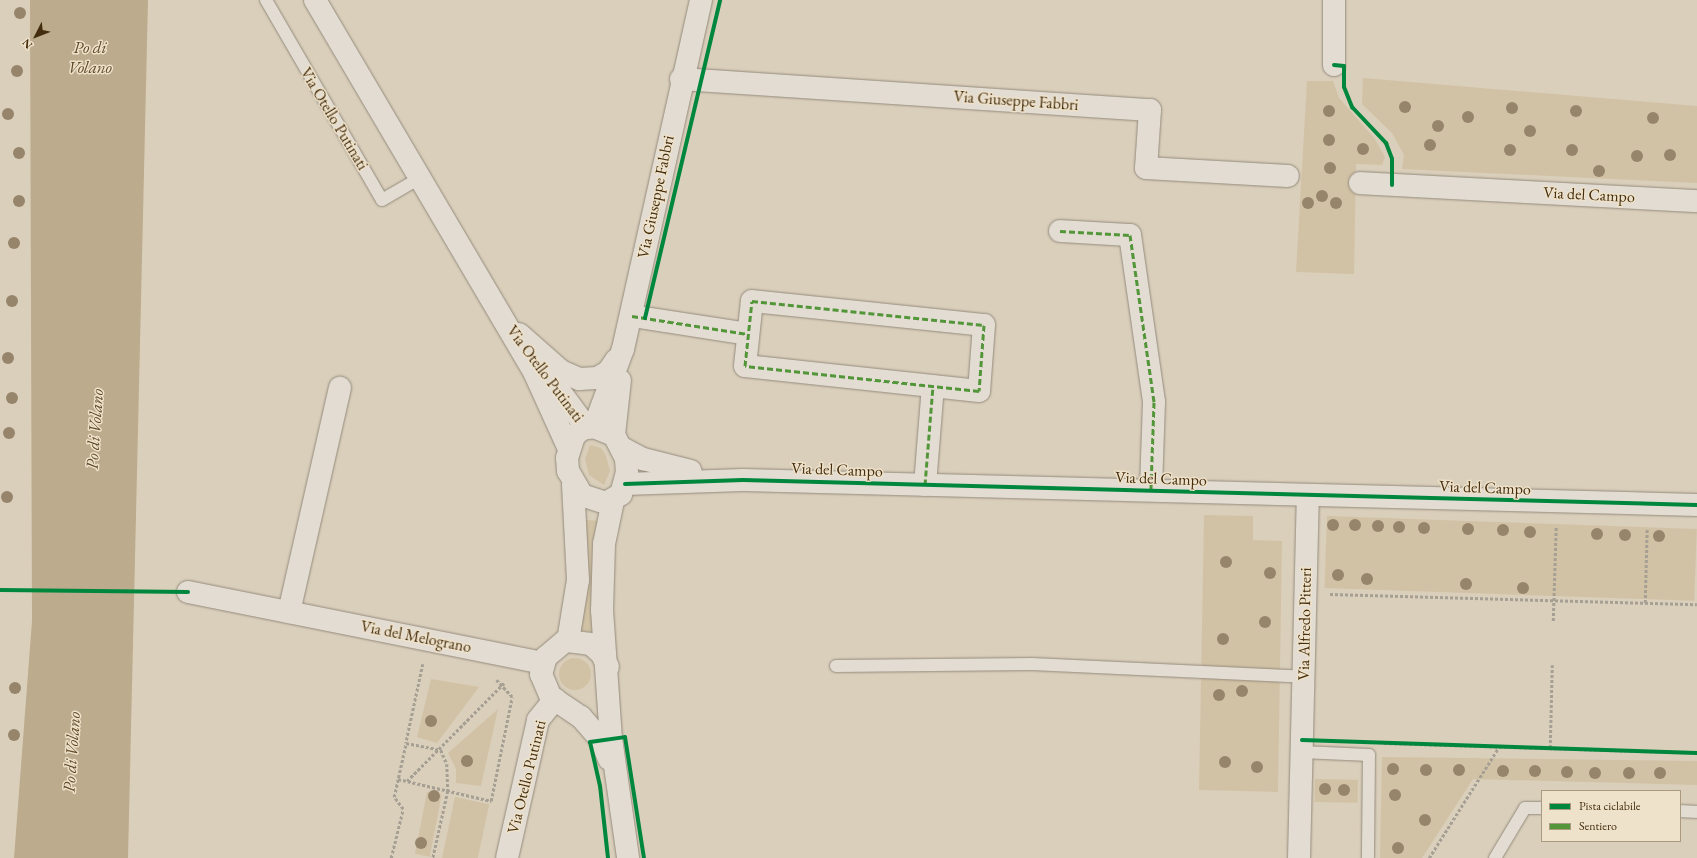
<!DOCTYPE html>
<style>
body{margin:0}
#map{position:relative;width:1697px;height:858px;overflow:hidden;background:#dacfbb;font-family:"EB Garamond",serif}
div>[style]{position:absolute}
.green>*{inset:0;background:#d2c2a5;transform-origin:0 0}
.round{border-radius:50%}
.water>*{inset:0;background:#bcab8c}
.path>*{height:2.5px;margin-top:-1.25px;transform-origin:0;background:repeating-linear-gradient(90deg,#a59f94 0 3px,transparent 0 5px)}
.roads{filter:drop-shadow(0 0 1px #948b7c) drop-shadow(0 0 1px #948b7c)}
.lane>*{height:12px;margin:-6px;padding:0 6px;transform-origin:6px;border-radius:6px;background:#e2dcd2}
.street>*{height:22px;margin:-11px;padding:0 11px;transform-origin:11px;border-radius:11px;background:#e2dcd2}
.quiet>*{height:3px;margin-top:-1.5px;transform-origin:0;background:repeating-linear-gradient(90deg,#539639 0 6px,transparent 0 9px)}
.cycleway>*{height:4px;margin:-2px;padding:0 2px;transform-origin:2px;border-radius:2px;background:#00873e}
.trees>*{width:12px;height:12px;margin:-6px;border-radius:50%;background:#96856b}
span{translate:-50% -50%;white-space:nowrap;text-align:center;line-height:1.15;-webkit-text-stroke:3px #efe2ca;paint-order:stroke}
.street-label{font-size:16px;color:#432d0e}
.water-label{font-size:17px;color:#5e4828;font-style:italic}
.legend{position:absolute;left:1541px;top:790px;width:140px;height:52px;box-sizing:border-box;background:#efe2ca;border:1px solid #aa9a7f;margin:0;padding:5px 7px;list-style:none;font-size:12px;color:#432d0e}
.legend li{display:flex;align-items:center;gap:8px;height:20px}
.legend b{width:20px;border:1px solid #aa9a7f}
.north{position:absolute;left:16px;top:16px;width:40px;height:40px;-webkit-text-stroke:3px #efe2ca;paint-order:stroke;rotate:228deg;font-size:11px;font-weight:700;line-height:16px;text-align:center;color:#432d0e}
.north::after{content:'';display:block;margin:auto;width:14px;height:18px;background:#432d0e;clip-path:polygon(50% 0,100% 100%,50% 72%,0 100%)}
</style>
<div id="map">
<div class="green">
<div style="clip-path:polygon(1363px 78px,1697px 106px,1697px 183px,1402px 169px,1404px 155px,1392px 133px,1362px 104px)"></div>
<div style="clip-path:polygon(1307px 81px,1333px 81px,1339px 98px,1375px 139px,1385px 157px,1382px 165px,1356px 164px,1354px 274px,1296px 272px)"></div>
<div style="clip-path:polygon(590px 445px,601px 448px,606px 456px,610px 471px,604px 485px,589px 475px,585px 459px)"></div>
<div style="clip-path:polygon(1204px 515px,1253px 516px,1253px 540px,1282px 541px,1278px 792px,1199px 790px)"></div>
<div style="left:1327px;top:516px;width:370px;height:72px;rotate:2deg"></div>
<div style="left:586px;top:520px;width:14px;height:111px;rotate:4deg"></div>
<div class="round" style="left:559px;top:658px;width:32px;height:32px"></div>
<div style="clip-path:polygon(431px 679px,479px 687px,437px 743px,417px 737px)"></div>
<div style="clip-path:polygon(498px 709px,481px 786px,456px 783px,456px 769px,448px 753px)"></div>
<div style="clip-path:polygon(1382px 757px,1697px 761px,1697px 785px,1473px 779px,1422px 858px,1380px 858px)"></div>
<div style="left:1315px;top:779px;width:43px;height:23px;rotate:1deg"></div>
<div style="left:427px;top:792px;width:15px;height:63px;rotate:11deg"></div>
<div style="left:455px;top:797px;width:35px;height:62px;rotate:12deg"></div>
</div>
<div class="water">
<div style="clip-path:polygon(30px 0,148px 0,128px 858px,14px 858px,32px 621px)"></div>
</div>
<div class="path">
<div style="left:1330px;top:594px;width:367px;rotate:1.6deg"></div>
<div style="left:1645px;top:603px;width:74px;rotate:-88.5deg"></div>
<div style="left:1553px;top:621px;width:95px;rotate:-88.2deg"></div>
<div style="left:423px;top:664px;width:81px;rotate:102.1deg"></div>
<div style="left:406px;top:743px;width:36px;rotate:11deg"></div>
<div style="left:441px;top:750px;width:15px;rotate:67deg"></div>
<div style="left:447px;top:764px;width:27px;rotate:88deg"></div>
<div style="left:448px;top:791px;width:69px;rotate:102.6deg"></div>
<div style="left:1384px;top:743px;width:313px;rotate:1.8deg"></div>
<div style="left:1550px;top:748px;width:83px;rotate:-88.6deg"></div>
<div style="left:398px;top:779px;width:96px;rotate:13.3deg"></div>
<div style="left:407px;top:781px;width:139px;rotate:-45.3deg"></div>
<div style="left:491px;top:801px;width:106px;rotate:-78.6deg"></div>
<div style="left:512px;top:697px;width:23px;rotate:-133deg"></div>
<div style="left:391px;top:858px;width:50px;rotate:-76.2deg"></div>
<div style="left:403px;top:809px;width:15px;rotate:-127deg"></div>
<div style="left:394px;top:797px;width:55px;rotate:-77.5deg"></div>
<div style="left:1429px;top:858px;width:131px;rotate:-57.8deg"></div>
</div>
<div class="roads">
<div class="lane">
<div style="left:266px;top:0;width:231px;rotate:59.9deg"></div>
<div style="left:382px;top:200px;width:44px;rotate:-30.1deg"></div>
<div style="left:836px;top:666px;width:196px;rotate:-0.6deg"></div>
<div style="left:1032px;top:664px;width:272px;rotate:2.7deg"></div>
<div style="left:1302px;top:752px;width:67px;rotate:2.6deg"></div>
<div style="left:1369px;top:755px;width:103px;rotate:90.6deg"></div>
<div style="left:1680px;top:811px;width:17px;rotate:3deg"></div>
<div style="left:1495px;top:858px;width:58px;rotate:-59deg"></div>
<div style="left:1525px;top:808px;width:17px"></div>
</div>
<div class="street">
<div style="left:315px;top:0;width:434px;rotate:59.5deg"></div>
<div style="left:535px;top:374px;width:82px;rotate:65.6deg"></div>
<div style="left:1334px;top:0;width:65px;rotate:90deg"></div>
<div style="left:681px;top:79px;width:470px;rotate:3.8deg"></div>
<div style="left:1150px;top:110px;width:58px;rotate:93.9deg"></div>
<div style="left:1146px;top:168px;width:142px;rotate:3.2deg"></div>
<div style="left:1360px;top:183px;width:337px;rotate:3.1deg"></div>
<div style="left:1060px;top:231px;width:70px;rotate:3.3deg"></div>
<div style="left:1130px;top:235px;width:169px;rotate:81.8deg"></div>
<div style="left:1154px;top:402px;width:88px;rotate:92deg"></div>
<div style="left:752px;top:301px;width:233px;rotate:5.9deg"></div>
<div style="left:984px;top:325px;width:66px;rotate:94.3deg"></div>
<div style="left:979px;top:391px;width:235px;rotate:-173.9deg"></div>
<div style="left:745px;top:366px;width:65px;rotate:-83.9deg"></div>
<div style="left:632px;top:316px;width:117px;rotate:8.8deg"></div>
<div style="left:519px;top:334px;width:56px;rotate:41.4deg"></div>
<div style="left:561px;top:371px;width:20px;rotate:24deg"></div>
<div style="left:579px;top:379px;width:18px;rotate:-3deg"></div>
<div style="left:597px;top:378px;width:13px;rotate:-29deg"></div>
<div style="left:608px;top:372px;width:14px;rotate:-56deg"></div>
<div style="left:547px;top:374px;width:67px;rotate:53.5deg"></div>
<div style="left:594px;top:427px;width:83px;rotate:-69.6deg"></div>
<div style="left:623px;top:349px;width:358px;rotate:-77.4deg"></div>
<div style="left:594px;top:427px;width:22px;rotate:22deg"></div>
<div style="left:614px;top:435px;width:27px;rotate:63deg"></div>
<div style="left:626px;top:459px;width:13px;rotate:86deg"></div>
<div style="left:627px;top:472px;width:23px;rotate:105deg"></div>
<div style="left:621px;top:494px;width:17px;rotate:149deg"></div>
<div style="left:606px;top:503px;width:25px;rotate:-162deg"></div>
<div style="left:582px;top:495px;width:28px;rotate:-120deg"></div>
<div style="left:568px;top:471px;width:13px;rotate:-94deg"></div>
<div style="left:567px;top:458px;width:23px;rotate:-72deg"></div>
<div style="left:574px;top:436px;width:11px;rotate:-41deg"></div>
<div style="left:582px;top:429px;width:12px;rotate:-9deg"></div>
<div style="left:614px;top:435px;width:55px;rotate:-83.8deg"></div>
<div style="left:622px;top:448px;width:24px;rotate:28deg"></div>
<div style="left:643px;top:459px;width:49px;rotate:14deg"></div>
<div style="left:625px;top:484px;width:118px;rotate:-1.9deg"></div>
<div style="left:743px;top:480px;width:954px;rotate:1.5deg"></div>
<div style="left:925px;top:485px;width:99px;rotate:-85.4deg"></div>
<div style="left:613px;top:501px;width:44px;rotate:101.8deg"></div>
<div style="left:604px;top:544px;width:66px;rotate:91.7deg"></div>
<div style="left:602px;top:610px;width:128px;rotate:86deg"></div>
<div style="left:611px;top:738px;width:121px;rotate:81.9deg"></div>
<div style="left:188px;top:592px;width:362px;rotate:11.3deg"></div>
<div style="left:289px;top:612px;width:230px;rotate:-77.2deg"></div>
<div style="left:568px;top:641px;width:62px;rotate:-80.7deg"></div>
<div style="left:578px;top:580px;width:96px;rotate:-93deg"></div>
<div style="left:608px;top:667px;width:14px;rotate:-115deg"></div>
<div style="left:602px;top:654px;width:15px;rotate:-138deg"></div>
<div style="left:591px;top:644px;width:26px;rotate:-173deg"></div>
<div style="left:565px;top:641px;width:25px;rotate:140deg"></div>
<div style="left:546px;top:657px;width:18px;rotate:106deg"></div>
<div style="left:541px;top:674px;width:25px;rotate:67deg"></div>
<div style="left:551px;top:697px;width:36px;rotate:34deg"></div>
<div style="left:581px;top:717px;width:30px;rotate:49deg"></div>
<div style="left:601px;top:740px;width:21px;rotate:67deg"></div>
<div style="left:507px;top:858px;width:141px;rotate:-77.3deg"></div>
<div style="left:538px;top:720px;width:27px;rotate:-51deg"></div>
<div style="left:1299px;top:858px;width:363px;rotate:-88.6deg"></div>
</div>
</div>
<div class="quiet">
<div style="left:1060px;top:231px;width:70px;rotate:3.3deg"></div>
<div style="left:1130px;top:235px;width:169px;rotate:81.8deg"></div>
<div style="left:1154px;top:402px;width:88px;rotate:92deg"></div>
<div style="left:752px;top:301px;width:233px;rotate:5.9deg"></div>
<div style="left:984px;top:325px;width:66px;rotate:94.3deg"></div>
<div style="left:979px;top:391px;width:235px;rotate:-173.9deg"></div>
<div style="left:745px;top:366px;width:65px;rotate:-83.9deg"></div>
<div style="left:632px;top:316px;width:117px;rotate:8.8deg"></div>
<div style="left:925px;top:485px;width:99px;rotate:-85.4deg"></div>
</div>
<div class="cycleway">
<div style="left:1334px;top:65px;width:10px;rotate:6deg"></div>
<div style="left:1344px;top:66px;width:21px;rotate:90deg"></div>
<div style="left:1344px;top:87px;width:22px;rotate:68deg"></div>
<div style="left:1352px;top:107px;width:50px;rotate:46.6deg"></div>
<div style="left:1386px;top:143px;width:17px;rotate:69deg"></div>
<div style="left:1392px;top:159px;width:26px;rotate:90deg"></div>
<div style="left:645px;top:318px;width:327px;rotate:-76.7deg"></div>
<div style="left:625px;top:484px;width:118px;rotate:-1.9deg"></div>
<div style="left:743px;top:480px;width:954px;rotate:1.5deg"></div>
<div style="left:0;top:590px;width:188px;rotate:0.6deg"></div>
<div style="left:1302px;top:740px;width:395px;rotate:1.9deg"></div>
<div style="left:608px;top:858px;width:72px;rotate:-96.3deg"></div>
<div style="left:600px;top:786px;width:45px;rotate:-102.8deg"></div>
<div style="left:590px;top:742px;width:35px;rotate:-8deg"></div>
<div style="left:625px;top:737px;width:122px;rotate:81.1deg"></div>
</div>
<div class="trees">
<div style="left:20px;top:13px"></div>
<div style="left:17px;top:71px"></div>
<div style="left:1405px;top:107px"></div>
<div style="left:1512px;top:108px"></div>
<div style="left:1329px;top:111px"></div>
<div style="left:1576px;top:111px"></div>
<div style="left:8px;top:114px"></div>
<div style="left:1468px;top:117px"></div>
<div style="left:1653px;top:118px"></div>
<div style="left:1438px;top:126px"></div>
<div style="left:1530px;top:131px"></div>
<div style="left:1329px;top:140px"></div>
<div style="left:1430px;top:145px"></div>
<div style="left:1363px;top:149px"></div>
<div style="left:1510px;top:150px"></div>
<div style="left:1572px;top:150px"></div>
<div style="left:19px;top:153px"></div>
<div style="left:1670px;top:155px"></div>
<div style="left:1637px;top:156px"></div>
<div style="left:1330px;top:168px"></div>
<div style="left:1599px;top:171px"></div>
<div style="left:1322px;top:196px"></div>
<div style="left:19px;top:201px"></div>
<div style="left:1308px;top:203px"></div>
<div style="left:1336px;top:203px"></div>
<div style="left:14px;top:243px"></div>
<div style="left:12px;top:301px"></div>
<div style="left:8px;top:358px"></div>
<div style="left:12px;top:398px"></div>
<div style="left:9px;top:433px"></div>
<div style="left:7px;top:497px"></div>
<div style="left:1333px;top:525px"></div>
<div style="left:1355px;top:525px"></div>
<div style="left:1378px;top:526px"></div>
<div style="left:1399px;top:527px"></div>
<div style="left:1424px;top:528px"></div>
<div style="left:1468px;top:529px"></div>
<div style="left:1503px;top:530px"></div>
<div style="left:1530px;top:532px"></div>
<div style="left:1597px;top:534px"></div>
<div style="left:1625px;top:535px"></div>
<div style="left:1659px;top:536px"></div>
<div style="left:1226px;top:562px"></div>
<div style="left:1270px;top:573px"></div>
<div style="left:1338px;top:575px"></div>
<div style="left:1367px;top:579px"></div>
<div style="left:1466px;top:584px"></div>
<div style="left:1523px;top:588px"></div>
<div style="left:1265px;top:622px"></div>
<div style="left:1223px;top:639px"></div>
<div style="left:15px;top:688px"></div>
<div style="left:1242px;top:691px"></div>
<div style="left:1219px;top:695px"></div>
<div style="left:431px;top:721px"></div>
<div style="left:14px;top:735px"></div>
<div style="left:467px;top:761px"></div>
<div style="left:1225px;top:762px"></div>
<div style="left:1257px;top:767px"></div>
<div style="left:1393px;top:769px"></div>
<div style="left:1426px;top:770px"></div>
<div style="left:1459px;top:770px"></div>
<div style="left:1503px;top:771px"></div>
<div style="left:1535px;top:771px"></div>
<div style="left:1567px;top:772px"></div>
<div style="left:1595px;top:773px"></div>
<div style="left:1629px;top:773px"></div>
<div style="left:1660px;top:773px"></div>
<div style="left:1325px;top:789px"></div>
<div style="left:1344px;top:790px"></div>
<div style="left:1395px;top:795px"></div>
<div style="left:434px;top:796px"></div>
<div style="left:1425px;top:820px"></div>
<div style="left:421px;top:843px"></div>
<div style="left:1398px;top:848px"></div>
</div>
<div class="street-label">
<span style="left:1016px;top:101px;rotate:4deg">Via Giuseppe Fabbri</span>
<span style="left:334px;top:119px;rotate:59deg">Via Otello Putinati</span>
<span style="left:1589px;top:195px;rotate:3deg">Via del Campo</span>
<span style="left:656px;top:197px;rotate:-78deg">Via Giuseppe Fabbri</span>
<span style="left:545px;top:374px;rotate:53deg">Via Otello Putinati</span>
<span style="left:837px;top:470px;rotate:2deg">Via del Campo</span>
<span style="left:1161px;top:479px;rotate:2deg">Via del Campo</span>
<span style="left:1485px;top:488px;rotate:2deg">Via del Campo</span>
<span style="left:1305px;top:624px;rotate:-89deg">Via Alfredo Pitteri</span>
<span style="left:416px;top:637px;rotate:11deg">Via del Melograno</span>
<span style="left:527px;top:777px;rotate:-76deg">Via Otello Putinati</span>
</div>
<div class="water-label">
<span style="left:90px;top:58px">Po di<br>Volano</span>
<span style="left:95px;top:429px;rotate:-86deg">Po di Volano</span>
<span style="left:72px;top:752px;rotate:-86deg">Po di Volano</span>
</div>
<ul class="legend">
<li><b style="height:5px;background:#00873e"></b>Pista ciclabile</li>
<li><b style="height:5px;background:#539639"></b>Sentiero</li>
</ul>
<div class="north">N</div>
</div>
